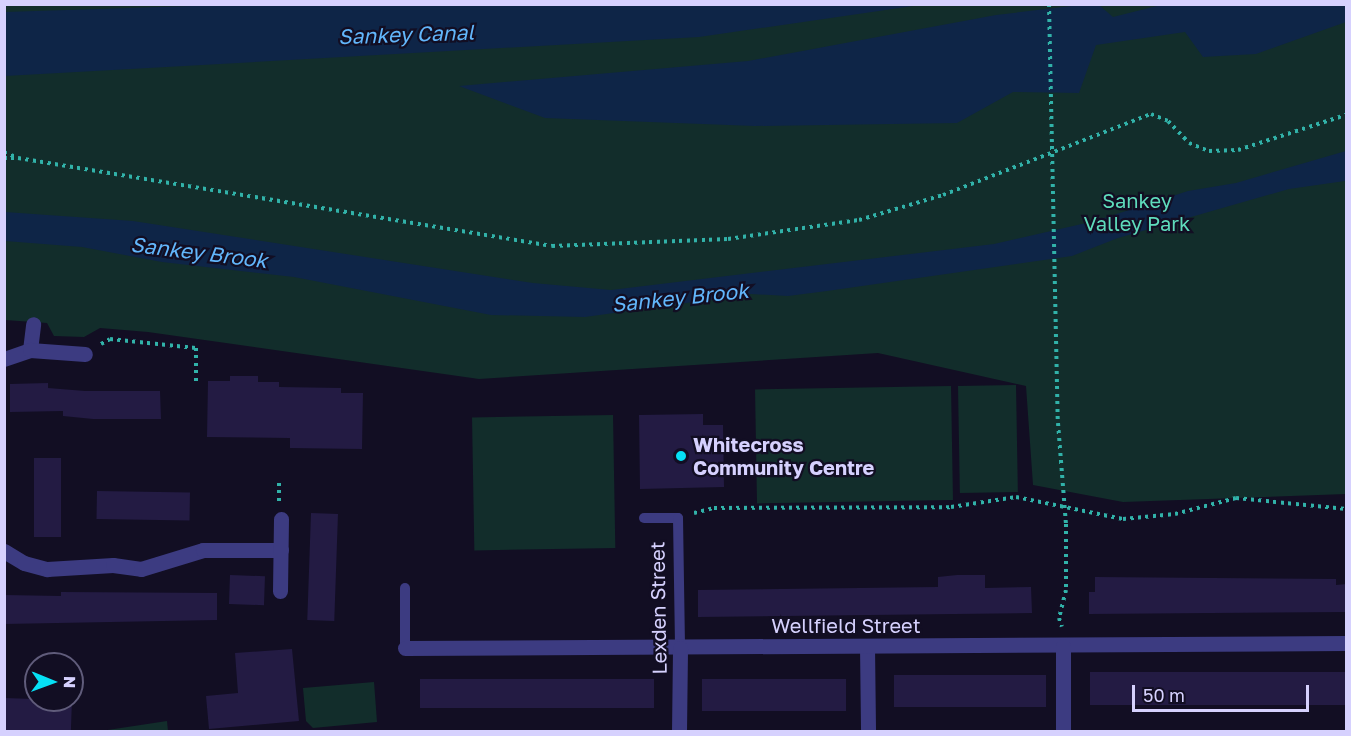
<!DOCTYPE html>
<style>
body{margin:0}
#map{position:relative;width:1351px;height:736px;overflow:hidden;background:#120e23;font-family:"Golos Text",sans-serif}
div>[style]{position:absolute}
.green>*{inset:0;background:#122d2b;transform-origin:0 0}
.water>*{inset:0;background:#0e2547}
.building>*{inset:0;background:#231b43;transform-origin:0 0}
.path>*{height:4px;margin-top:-2px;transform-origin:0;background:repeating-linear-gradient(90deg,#31b2a9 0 3px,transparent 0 7.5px)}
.lane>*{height:10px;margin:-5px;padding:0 5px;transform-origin:5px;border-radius:5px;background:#3c3b81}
.street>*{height:15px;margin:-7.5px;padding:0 7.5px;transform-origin:7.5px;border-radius:7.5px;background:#3c3b81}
.dots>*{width:16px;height:16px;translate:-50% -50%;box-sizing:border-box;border:3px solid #120e23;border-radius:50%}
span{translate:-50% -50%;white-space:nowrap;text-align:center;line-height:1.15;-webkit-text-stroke:4.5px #120e23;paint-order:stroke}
.park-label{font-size:20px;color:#5fdcbc}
.poi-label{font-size:20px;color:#d6d1fe;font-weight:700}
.left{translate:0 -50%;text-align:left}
.street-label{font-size:20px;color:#d6d1fe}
.water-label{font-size:21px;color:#62b6fb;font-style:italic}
.frame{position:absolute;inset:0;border:6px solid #d6d1fe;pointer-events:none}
.north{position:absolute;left:24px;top:652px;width:60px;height:60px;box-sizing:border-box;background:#120e23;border:2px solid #605c7b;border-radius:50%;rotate:91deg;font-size:16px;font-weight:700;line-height:24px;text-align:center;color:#d6d1fe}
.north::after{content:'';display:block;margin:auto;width:21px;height:27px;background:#06e0f5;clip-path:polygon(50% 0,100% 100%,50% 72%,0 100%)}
.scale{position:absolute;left:1132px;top:685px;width:177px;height:27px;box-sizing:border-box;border:3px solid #d6d1fe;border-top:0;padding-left:8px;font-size:18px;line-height:21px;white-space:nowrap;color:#d6d1fe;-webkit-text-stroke:4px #120e23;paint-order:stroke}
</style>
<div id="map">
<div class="green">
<div style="clip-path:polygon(4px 5px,1346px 5px,1346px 494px,1123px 502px,1033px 485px,1026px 386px,878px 353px,479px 379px,148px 332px,100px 328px,84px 337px,54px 336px,47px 323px,5px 320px)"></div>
<div style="left:1016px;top:385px;width:107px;height:58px;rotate:89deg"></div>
<div style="left:951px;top:386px;width:114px;height:196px;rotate:89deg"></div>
<div style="left:613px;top:415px;width:133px;height:141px;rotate:89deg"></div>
<div style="clip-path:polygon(374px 682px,377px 722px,313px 728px,306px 721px,303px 688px)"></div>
<div style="clip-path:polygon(167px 721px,168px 731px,101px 731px)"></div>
</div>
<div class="water">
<div style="clip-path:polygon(223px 5px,223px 4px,920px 5px,699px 37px,5px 76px,5px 12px)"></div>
<div style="clip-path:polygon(1080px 5px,1099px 5px,1113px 17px,1161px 5px,1346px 5px,1346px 22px,1256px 54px,1203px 57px,1185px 32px,1096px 45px,1079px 93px,1013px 92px,957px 123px,755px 126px,545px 118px,459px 86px,748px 61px,996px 15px)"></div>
<div style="clip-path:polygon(1346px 151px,1345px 181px,1289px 189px,1118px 238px,1072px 256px,827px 291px,788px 296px,751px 294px,585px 317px,491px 315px,294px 277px,162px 262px,82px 247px,5px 241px,5px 212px,133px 221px,533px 283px,611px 290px,994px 244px,1095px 221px,1188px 191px,1236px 183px)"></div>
</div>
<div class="building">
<div style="clip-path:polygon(230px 376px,258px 376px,258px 382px,279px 382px,279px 387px,341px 388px,341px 393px,363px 393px,362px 449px,290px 448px,290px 438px,207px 437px,208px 381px,230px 381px)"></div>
<div style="clip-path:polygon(48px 383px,48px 388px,85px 391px,160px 391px,161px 419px,93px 419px,63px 416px,63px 411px,10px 412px,10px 384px)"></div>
<div style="clip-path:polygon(703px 414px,703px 425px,723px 425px,724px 487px,640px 489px,639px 415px)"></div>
<div style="left:34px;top:458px;width:27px;height:79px"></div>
<div style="left:97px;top:491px;width:93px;height:28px;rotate:1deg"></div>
<div style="left:311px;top:513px;width:27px;height:107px;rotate:2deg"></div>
<div style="left:230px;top:575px;width:35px;height:29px;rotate:2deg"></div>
<div style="clip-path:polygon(957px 575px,985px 575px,985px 588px,1031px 587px,1032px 613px,698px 617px,698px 590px,938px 587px,938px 577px)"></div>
<div style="clip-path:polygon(1095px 577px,1336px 579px,1336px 585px,1347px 584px,1347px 612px,1089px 614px,1089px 592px,1095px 592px)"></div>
<div style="clip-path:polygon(61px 592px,217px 593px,217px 620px,4px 624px,4px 595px,61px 596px)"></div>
<div style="clip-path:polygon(292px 649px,299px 721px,209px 729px,206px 696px,238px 693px,235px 653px)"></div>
<div style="left:1347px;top:672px;width:33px;height:257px;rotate:90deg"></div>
<div style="left:1046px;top:675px;width:32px;height:152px;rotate:90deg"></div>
<div style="left:654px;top:679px;width:29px;height:234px;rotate:90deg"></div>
<div style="left:702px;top:679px;width:144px;height:32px"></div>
<div style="left:4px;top:698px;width:68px;height:32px;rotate:2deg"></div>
</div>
<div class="path">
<div style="left:1049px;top:4px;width:419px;rotate:88.8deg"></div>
<div style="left:1058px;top:423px;width:101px;rotate:85.5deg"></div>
<div style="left:1066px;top:524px;width:66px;rotate:90deg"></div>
<div style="left:1066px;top:590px;width:29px;rotate:104deg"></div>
<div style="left:1059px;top:618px;width:9px;rotate:72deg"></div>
<div style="left:4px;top:152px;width:15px;rotate:23deg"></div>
<div style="left:18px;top:158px;width:541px;rotate:9.36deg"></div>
<div style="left:552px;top:246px;width:176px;rotate:-2.3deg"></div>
<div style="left:728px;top:239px;width:132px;rotate:-8.3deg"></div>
<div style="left:859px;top:220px;width:88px;rotate:-16.6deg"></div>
<div style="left:943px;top:195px;width:223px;rotate:-21.3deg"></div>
<div style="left:1151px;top:114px;width:18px;rotate:22deg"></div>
<div style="left:1168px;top:121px;width:30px;rotate:46deg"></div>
<div style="left:1189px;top:143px;width:22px;rotate:22deg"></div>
<div style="left:1209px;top:151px;width:29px;rotate:-2deg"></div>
<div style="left:1238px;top:150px;width:114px;rotate:-18deg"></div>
<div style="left:4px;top:158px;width:12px"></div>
<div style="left:101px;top:344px;width:10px;rotate:-29deg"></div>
<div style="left:110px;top:339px;width:86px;rotate:6deg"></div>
<div style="left:196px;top:348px;width:37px;rotate:90deg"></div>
<div style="left:279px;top:501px;width:20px;rotate:-90deg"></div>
<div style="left:694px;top:513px;width:21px;rotate:-14deg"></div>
<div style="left:714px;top:508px;width:237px;rotate:-0.2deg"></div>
<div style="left:951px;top:507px;width:66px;rotate:-8.7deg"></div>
<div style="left:1016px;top:497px;width:109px;rotate:11.6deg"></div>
<div style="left:1123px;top:519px;width:52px;rotate:-5.5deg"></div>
<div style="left:1175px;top:514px;width:63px;rotate:-14.7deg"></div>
<div style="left:1236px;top:498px;width:111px;rotate:5.7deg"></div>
</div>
<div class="lane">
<div style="left:644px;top:518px;width:34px"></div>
<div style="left:678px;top:518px;width:130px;rotate:89.1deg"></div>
<div style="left:405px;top:588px;width:60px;rotate:90deg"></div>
</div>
<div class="street">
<div style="left:30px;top:350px;width:26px;rotate:-83deg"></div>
<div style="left:4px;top:359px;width:28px;rotate:-19deg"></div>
<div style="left:30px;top:350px;width:55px;rotate:4.2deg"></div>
<div style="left:4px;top:551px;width:23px;rotate:31deg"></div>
<div style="left:24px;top:563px;width:24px;rotate:15deg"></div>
<div style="left:47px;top:569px;width:66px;rotate:-3.5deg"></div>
<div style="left:113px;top:565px;width:28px;rotate:8deg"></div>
<div style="left:141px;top:569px;width:65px;rotate:-17deg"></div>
<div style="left:203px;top:550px;width:78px"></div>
<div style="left:280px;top:591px;width:72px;rotate:-89.2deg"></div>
<div style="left:867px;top:646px;width:86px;rotate:89.3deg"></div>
<div style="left:405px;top:648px;width:941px;rotate:-0.3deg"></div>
<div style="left:679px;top:732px;width:84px;rotate:-89.3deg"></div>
<div style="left:1063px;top:732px;width:86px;rotate:-90deg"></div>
</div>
<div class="dots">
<div style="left:681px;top:456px;background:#06e0f5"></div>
</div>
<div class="park-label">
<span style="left:1137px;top:212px">Sankey<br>Valley Park</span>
</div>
<div class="poi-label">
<span class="left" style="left:693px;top:456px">Whitecross<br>Community Centre</span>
</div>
<div class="street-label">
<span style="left:658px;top:608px;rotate:-91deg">Lexden Street</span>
<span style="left:846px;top:625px">Wellfield Street</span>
</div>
<div class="water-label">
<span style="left:406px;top:34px;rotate:-2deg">Sankey Canal</span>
<span style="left:199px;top:252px;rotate:7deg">Sankey Brook</span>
<span style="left:680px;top:297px;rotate:-6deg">Sankey Brook</span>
</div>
<div class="frame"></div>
<div class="north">N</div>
<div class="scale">50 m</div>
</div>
